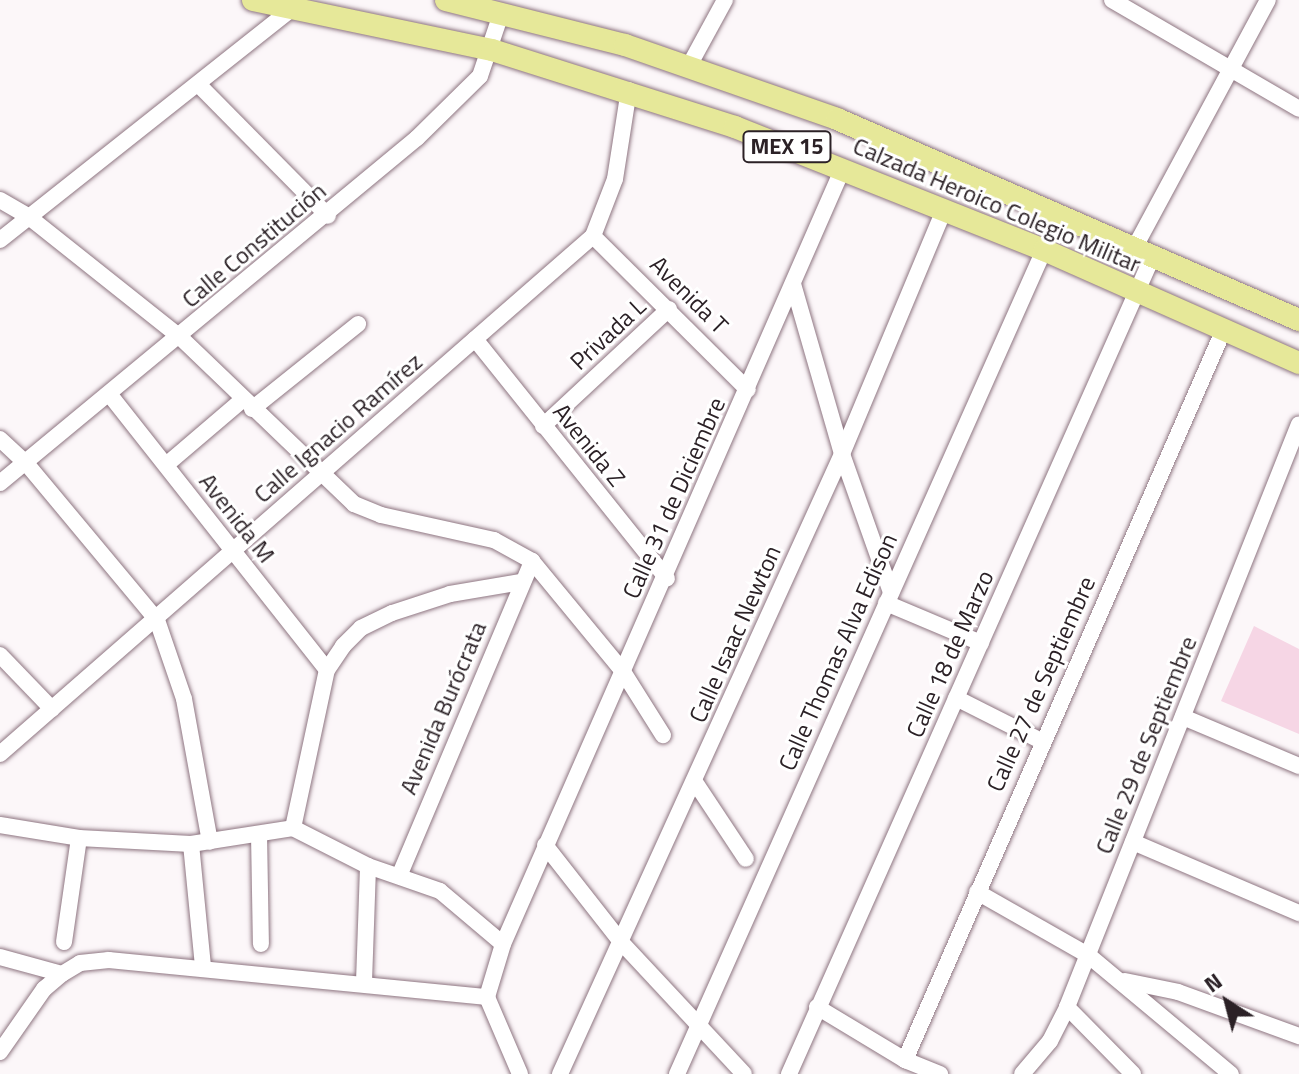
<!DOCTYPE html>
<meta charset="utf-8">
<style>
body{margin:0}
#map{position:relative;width:1299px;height:1074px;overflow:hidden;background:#fcf7f9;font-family:"Titillium Web",sans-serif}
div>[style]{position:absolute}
.building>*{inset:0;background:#f6d6e5}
.roads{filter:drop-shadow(0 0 2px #8e7581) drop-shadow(0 0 2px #8e7581)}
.minor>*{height:16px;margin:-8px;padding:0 8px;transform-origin:8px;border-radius:8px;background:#fff}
.major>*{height:22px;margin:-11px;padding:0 11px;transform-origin:11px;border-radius:11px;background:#e6e899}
span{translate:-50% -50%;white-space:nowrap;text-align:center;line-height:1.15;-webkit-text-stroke:6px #fff;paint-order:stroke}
.shield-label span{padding:2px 6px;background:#fff;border:2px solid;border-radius:6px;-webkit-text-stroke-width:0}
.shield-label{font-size:22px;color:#2b2126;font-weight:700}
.street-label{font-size:24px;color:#2b2126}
.north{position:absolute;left:1187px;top:962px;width:80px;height:80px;-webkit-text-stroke:6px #fff;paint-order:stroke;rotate:324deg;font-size:22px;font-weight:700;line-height:32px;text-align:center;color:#2b2126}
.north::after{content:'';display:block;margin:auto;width:28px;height:36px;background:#2b2126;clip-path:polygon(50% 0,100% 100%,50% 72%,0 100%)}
</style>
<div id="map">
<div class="building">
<div style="clip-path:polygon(1254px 626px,1299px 649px,1299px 734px,1221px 701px)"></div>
</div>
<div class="roads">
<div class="minor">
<div style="left:1112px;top:0;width:216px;rotate:30.2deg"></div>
<div style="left:689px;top:66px;width:75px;rotate:-61.4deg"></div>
<div style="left:198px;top:84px;width:185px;rotate:45.4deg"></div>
<div style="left:0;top:200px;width:34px;rotate:30deg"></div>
<div style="left:29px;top:217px;width:194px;rotate:38.5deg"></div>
<div style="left:181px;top:338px;width:240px;rotate:43.8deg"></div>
<div style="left:354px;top:504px;width:29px;rotate:22deg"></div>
<div style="left:381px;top:515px;width:116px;rotate:12.5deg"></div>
<div style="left:494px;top:540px;width:43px;rotate:28.9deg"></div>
<div style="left:532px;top:561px;width:141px;rotate:50.5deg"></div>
<div style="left:622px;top:670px;width:77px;rotate:57.8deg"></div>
<div style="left:593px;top:236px;width:218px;rotate:44.8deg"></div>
<div style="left:0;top:240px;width:374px;rotate:-38.4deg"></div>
<div style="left:1136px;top:245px;width:278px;rotate:-61.7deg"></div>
<div style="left:793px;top:284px;width:177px;rotate:73.9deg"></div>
<div style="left:842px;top:454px;width:146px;rotate:70.5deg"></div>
<div style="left:475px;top:339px;width:307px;rotate:51.3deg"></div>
<div style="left:110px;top:395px;width:350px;rotate:51.7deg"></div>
<div style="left:252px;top:409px;width:136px;rotate:-38.7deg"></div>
<div style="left:543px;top:426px;width:172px;rotate:-42.9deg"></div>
<div style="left:0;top:439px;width:35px;rotate:43deg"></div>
<div style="left:26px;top:463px;width:204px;rotate:50.2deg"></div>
<div style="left:157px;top:620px;width:83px;rotate:71.1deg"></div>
<div style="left:184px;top:699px;width:145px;rotate:79.7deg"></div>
<div style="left:166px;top:465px;width:100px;rotate:-40.5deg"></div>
<div style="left:0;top:483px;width:541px;rotate:-39.6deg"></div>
<div style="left:417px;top:138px;width:88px;rotate:-44.5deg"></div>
<div style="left:480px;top:76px;width:65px;rotate:-71.3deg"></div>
<div style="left:886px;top:603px;width:103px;rotate:22.8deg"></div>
<div style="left:0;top:655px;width:75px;rotate:46.1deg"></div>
<div style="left:956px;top:698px;width:95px;rotate:26.8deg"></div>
<div style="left:1183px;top:717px;width:126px;rotate:22.9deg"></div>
<div style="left:0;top:754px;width:787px;rotate:-41.14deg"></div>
<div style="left:593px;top:236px;width:61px;rotate:-68.9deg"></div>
<div style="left:615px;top:179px;width:90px;rotate:-81.1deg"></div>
<div style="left:695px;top:782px;width:92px;rotate:56.5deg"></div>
<div style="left:0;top:825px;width:80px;rotate:9.3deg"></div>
<div style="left:79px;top:838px;width:112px;rotate:3.1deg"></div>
<div style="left:191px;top:844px;width:103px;rotate:-8.9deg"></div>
<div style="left:293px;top:828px;width:84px;rotate:26.9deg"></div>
<div style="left:368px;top:866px;width:76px;rotate:19.1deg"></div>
<div style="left:440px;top:891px;width:82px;rotate:40.1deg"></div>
<div style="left:293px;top:828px;width:162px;rotate:-77.9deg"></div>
<div style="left:327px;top:670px;width:29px;rotate:-56deg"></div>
<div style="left:343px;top:646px;width:25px;rotate:-45deg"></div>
<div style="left:361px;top:628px;width:34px;rotate:-26deg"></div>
<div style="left:392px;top:613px;width:61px;rotate:-18.1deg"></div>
<div style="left:450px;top:594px;width:72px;rotate:-9.6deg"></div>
<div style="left:259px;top:834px;width:110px;rotate:89deg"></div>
<div style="left:1133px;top:842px;width:181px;rotate:23.2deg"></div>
<div style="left:191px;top:844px;width:123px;rotate:84.4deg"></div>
<div style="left:545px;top:845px;width:123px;rotate:51.9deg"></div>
<div style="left:621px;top:942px;width:180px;rotate:47deg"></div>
<div style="left:400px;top:874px;width:340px;rotate:-67.1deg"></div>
<div style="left:977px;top:892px;width:128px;rotate:29.6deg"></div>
<div style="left:1088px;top:955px;width:186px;rotate:39.8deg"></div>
<div style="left:64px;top:942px;width:105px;rotate:-81.8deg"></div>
<div style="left:0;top:957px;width:64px;rotate:15.3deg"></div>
<div style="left:1125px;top:981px;width:54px;rotate:11.7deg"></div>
<div style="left:1178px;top:992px;width:129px;rotate:20deg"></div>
<div style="left:364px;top:982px;width:116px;rotate:-88deg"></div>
<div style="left:817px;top:1007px;width:103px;rotate:31.1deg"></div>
<div style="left:905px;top:1060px;width:38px;rotate:22deg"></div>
<div style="left:1067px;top:1007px;width:94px;rotate:45.4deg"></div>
<div style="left:0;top:1052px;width:77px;rotate:-55.1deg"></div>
<div style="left:44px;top:989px;width:23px;rotate:-40deg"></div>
<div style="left:62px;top:974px;width:21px;rotate:-31deg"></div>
<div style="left:80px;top:963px;width:29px;rotate:-6deg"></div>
<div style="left:109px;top:960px;width:380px;rotate:5.6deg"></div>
<div style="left:905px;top:1060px;width:798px;rotate:-66.42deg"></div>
<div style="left:520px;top:1074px;width:84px;rotate:-113.2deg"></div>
<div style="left:487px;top:997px;width:55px;rotate:-73.2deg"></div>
<div style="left:503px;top:944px;width:847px;rotate:-66.34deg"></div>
<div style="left:560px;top:1074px;width:681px;rotate:-65.54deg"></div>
<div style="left:842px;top:454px;width:264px;rotate:-67.3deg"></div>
<div style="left:677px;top:1074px;width:902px;rotate:-65.99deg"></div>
<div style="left:789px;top:1074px;width:898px;rotate:-66.03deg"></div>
<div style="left:1022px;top:1074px;width:43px;rotate:-49.7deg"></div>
<div style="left:1050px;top:1041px;width:38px;rotate:-63deg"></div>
<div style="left:1067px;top:1007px;width:627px;rotate:-68.3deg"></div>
</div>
<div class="major">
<div style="left:253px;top:0;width:244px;rotate:11.8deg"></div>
<div style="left:492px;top:50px;width:255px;rotate:17.6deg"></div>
<div style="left:735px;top:127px;width:333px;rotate:21.7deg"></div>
<div style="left:1044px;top:250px;width:279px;rotate:23.9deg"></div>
<div style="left:446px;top:0;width:185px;rotate:14.1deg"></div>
<div style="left:625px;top:45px;width:225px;rotate:19.2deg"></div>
<div style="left:837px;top:119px;width:504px;rotate:23.51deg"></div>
</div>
</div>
<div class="shield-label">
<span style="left:787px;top:147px">MEX 15</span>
</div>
<div class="street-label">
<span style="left:997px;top:205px;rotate:23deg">Calzada Heroico Colegio Militar</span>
<span style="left:254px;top:245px;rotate:-40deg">Calle Constitución</span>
<span style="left:689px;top:295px;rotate:45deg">Avenida T</span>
<span style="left:608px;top:334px;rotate:-43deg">Privada L</span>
<span style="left:338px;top:428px;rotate:-41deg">Calle Ignacio Ramírez</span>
<span style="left:589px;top:445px;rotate:51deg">Avenida Z</span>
<span style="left:674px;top:498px;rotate:-66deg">Calle 31 de Diciembre</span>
<span style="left:237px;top:518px;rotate:52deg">Avenida M</span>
<span style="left:735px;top:634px;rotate:-66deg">Calle Isaac Newton</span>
<span style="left:838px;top:652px;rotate:-66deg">Calle Thomas Alva Edison</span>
<span style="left:950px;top:654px;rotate:-66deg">Calle 18 de Marzo</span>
<span style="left:1041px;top:684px;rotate:-66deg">Calle 27 de Septiembre</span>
<span style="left:443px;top:708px;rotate:-67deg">Avenida Burócrata</span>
<span style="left:1146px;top:745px;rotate:-68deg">Calle 29 de Septiembre</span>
</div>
<div class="north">N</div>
</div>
